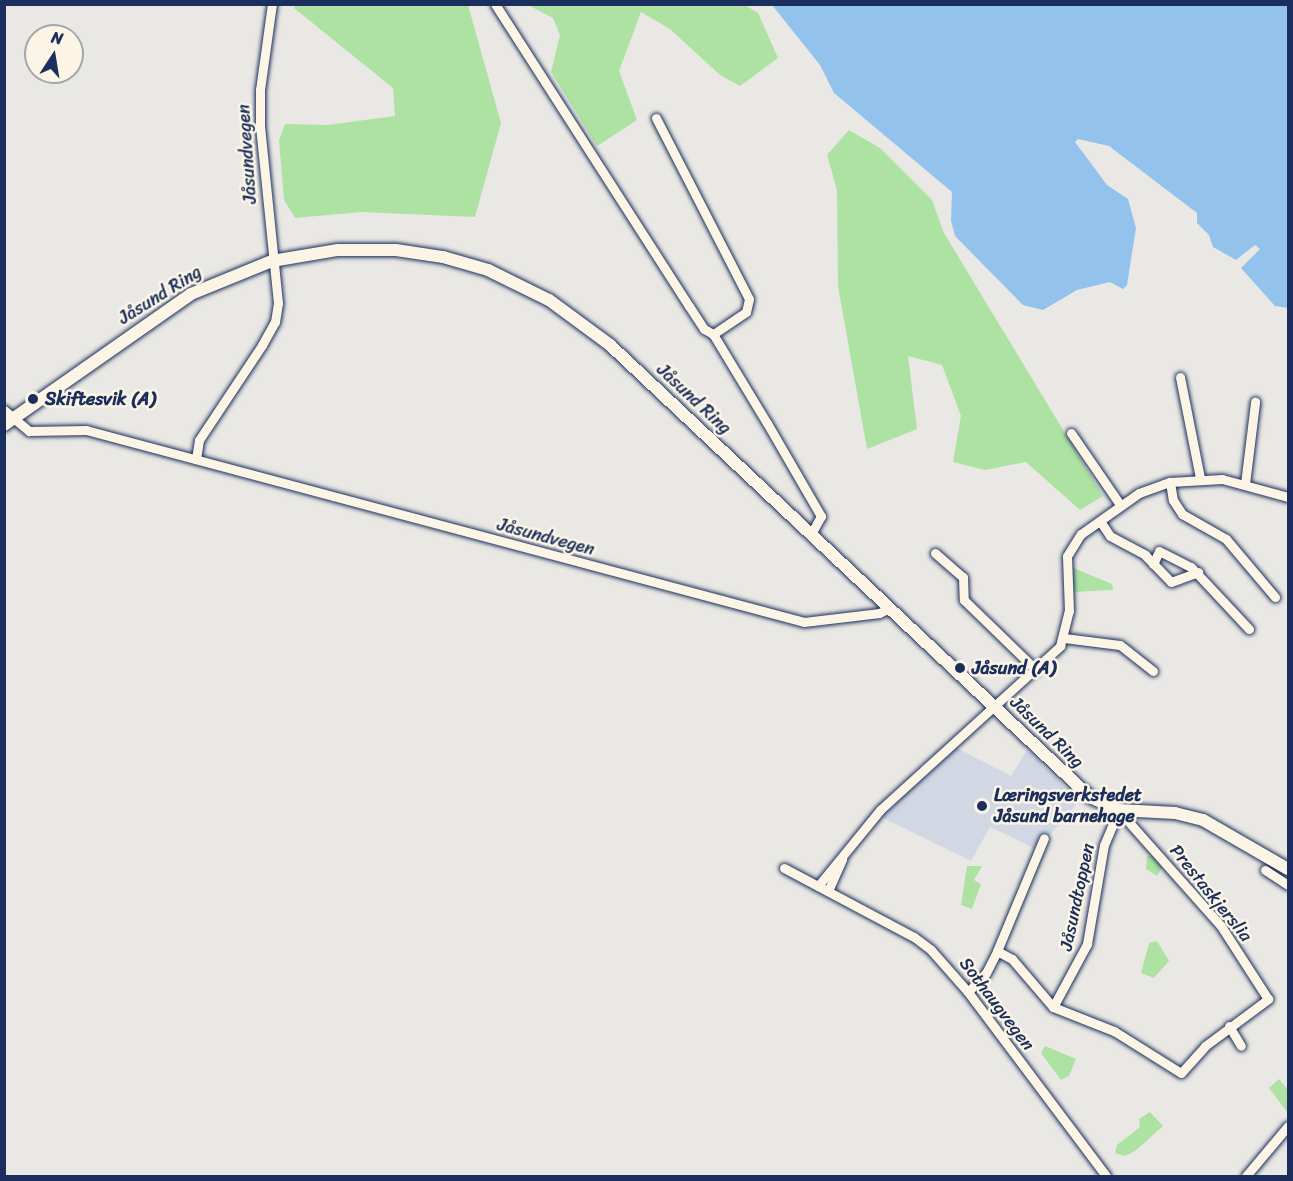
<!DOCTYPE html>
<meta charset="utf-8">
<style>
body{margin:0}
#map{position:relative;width:1293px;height:1181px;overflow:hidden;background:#e9e8e4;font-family:Sriracha,sans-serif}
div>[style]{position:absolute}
.built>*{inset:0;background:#d2d8e3}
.green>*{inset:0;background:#aee2a3}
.water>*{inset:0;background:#93c2ed}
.roads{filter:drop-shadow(0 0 2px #1b2f5e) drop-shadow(0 0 2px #1b2f5e)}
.minor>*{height:9px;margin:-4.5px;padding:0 4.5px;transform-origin:4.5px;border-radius:4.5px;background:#fcf5e5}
.secondary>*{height:12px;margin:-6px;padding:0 6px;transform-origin:6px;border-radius:6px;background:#fcf5e5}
.dots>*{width:16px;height:16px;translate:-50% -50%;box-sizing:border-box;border:3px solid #fcf5e5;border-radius:50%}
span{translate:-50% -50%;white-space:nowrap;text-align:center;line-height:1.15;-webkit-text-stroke:5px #fcf5e5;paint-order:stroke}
.street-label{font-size:18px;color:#1b2f5e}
.poi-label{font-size:18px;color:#1b2f5e;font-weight:700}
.left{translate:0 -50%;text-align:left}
.frame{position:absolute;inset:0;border:6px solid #1b2f5e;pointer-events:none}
.north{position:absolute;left:24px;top:24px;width:60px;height:60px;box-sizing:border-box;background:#fcf5e5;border:2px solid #a2a6af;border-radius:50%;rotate:12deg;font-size:16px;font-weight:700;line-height:24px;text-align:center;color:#1b2f5e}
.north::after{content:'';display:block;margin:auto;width:21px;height:27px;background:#1b2f5e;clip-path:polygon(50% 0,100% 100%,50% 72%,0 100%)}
</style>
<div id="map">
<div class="built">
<div style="clip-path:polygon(953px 746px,1011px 776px,1027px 750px,1067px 789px,1065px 792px,1071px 798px,1075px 796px,1080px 800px,1048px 837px,1041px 834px,1034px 848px,990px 827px,971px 861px,881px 817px)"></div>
</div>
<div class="green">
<div style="clip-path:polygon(296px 5px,468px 5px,501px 123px,475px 217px,361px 212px,295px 218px,284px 200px,279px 140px,285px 124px,328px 125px,395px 116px,393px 88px,294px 8px)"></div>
<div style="clip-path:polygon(528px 5px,745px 5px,758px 13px,778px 58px,740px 86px,720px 75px,670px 29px,641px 12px,619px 71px,637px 120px,597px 146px,551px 72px,560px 35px,553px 18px)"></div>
<div style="clip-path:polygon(849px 130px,880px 148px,932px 200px,944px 233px,1103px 496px,1080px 510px,1026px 462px,985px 470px,953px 462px,961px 416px,942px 365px,908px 356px,917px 429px,867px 449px,838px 286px,837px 190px,827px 155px)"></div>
<div style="clip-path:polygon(1071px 567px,1112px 584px,1113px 590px,1073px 592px)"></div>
<div style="clip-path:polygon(1147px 856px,1154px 856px,1163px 866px,1157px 876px,1146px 869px)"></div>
<div style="clip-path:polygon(967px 866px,982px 866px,974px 880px,981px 884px,972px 909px,961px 905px)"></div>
<div style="clip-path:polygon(1157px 941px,1169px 961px,1154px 978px,1141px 973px,1149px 943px)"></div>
<div style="clip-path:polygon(1045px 1046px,1076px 1059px,1069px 1076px,1061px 1080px,1041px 1053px)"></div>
<div style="clip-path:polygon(1279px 1079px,1288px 1090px,1288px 1113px,1269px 1088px)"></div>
<div style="clip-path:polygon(1150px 1112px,1163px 1126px,1135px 1151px,1125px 1156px,1115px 1153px,1117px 1145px,1140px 1127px,1139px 1119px)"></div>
</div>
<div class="water">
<div style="clip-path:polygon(772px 5px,1288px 5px,1288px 308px,1275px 306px,1241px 268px,1260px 249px,1255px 245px,1236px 260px,1213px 247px,1209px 235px,1197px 223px,1197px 213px,1109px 146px,1078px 139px,1075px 142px,1107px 185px,1128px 199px,1136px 228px,1127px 285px,1123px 289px,1110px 282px,1077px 290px,1043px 310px,1023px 305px,955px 236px,951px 221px,952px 192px,834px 93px,820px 65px)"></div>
</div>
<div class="roads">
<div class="minor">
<div style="left:495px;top:4px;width:359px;rotate:57.3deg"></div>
<div style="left:689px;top:306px;width:27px;rotate:57deg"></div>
<div style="left:704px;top:329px;width:10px;rotate:29deg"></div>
<div style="left:713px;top:334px;width:104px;rotate:58.8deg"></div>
<div style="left:767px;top:423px;width:108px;rotate:59.9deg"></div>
<div style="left:821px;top:516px;width:21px;rotate:119deg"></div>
<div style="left:656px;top:118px;width:203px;rotate:62.8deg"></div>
<div style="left:749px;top:299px;width:13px;rotate:103deg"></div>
<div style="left:746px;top:312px;width:40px;rotate:146deg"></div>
<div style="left:1180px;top:377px;width:103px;rotate:78.8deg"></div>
<div style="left:4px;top:410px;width:33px;rotate:40deg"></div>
<div style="left:29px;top:431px;width:57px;rotate:-1deg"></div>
<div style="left:86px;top:430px;width:743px;rotate:14.97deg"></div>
<div style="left:804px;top:622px;width:76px;rotate:-6.8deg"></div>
<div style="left:879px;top:613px;width:12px;rotate:-24deg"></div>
<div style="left:1071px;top:433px;width:88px;rotate:55.6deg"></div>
<div style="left:196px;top:459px;width:19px;rotate:-81deg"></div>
<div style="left:199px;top:440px;width:114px;rotate:-56.4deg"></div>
<div style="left:262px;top:345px;width:26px;rotate:-61deg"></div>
<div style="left:275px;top:322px;width:19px;rotate:-81deg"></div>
<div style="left:278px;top:303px;width:179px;rotate:-95.8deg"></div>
<div style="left:260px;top:125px;width:35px;rotate:-90deg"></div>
<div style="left:260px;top:90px;width:87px;rotate:-82.1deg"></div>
<div style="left:1170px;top:482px;width:18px;rotate:81deg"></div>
<div style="left:1173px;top:500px;width:17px;rotate:57deg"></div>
<div style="left:1182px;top:514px;width:51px;rotate:29.6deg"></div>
<div style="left:1226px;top:539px;width:76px;rotate:49.8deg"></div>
<div style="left:1245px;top:484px;width:83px;rotate:-83deg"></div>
<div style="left:1100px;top:521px;width:18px;rotate:56deg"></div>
<div style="left:1110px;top:536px;width:40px;rotate:28deg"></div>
<div style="left:1145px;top:555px;width:37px;rotate:46deg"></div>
<div style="left:1171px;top:582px;width:29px;rotate:-20deg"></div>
<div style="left:935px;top:553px;width:37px;rotate:41deg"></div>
<div style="left:963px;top:577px;width:23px;rotate:88deg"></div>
<div style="left:964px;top:600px;width:98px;rotate:44.2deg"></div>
<div style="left:1153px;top:564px;width:14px;rotate:-65deg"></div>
<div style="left:1159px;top:551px;width:36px;rotate:27deg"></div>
<div style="left:1191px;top:567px;width:85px;rotate:46.9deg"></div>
<div style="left:1064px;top:638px;width:56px;rotate:7.1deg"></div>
<div style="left:1120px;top:645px;width:42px;rotate:38.2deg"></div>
<div style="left:784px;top:868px;width:147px;rotate:28deg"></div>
<div style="left:914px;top:937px;width:21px;rotate:37deg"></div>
<div style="left:931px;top:950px;width:56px;rotate:48.6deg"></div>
<div style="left:968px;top:992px;width:230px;rotate:53.1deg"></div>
<div style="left:1265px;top:870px;width:27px;rotate:33deg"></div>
<div style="left:818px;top:886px;width:98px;rotate:-50.8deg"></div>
<div style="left:880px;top:810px;width:244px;rotate:-42.3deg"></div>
<div style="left:1060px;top:646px;width:36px;rotate:-76deg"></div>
<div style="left:1069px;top:611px;width:55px;rotate:-92.1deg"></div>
<div style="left:1067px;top:556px;width:26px;rotate:-58deg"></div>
<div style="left:1081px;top:534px;width:71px;rotate:-35.3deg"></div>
<div style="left:1139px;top:493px;width:33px;rotate:-20deg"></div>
<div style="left:1170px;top:482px;width:52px;rotate:-3.3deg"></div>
<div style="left:1222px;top:479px;width:68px;rotate:15.3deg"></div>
<div style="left:828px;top:891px;width:35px;rotate:-66deg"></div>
<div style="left:997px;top:951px;width:17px;rotate:28deg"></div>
<div style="left:1012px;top:959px;width:63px;rotate:49.5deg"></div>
<div style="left:1053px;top:1007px;width:66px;rotate:21.5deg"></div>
<div style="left:1114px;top:1031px;width:79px;rotate:32.1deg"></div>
<div style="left:1181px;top:1073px;width:36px;rotate:-48deg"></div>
<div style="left:1205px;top:1046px;width:79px;rotate:-36.7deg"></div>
<div style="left:1268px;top:999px;width:87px;rotate:-122.8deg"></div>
<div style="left:1221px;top:926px;width:143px;rotate:-131.6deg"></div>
<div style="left:1126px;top:819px;width:8px;rotate:-90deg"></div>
<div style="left:968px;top:992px;width:26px;rotate:-47deg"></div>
<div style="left:986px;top:973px;width:25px;rotate:-63deg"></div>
<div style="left:997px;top:951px;width:122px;rotate:-67.4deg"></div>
<div style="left:1053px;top:1007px;width:72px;rotate:-61.6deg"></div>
<div style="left:1087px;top:944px;width:100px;rotate:-80.3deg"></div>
<div style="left:1104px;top:845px;width:23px;rotate:-67deg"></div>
<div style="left:1229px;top:1026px;width:23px;rotate:59deg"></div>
<div style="left:1246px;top:1176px;width:65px;rotate:-50deg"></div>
</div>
<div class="secondary">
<div style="left:4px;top:425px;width:228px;rotate:-35deg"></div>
<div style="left:191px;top:294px;width:87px;rotate:-22.2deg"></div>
<div style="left:272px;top:261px;width:67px;rotate:-9.5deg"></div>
<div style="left:338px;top:250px;width:58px"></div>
<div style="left:396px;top:250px;width:48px;rotate:8.5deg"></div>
<div style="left:443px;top:257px;width:47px;rotate:16.1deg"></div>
<div style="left:488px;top:270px;width:68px;rotate:26.2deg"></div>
<div style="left:549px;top:300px;width:76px;rotate:36.4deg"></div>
<div style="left:610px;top:345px;width:659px;rotate:43.28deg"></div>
<div style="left:1090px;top:797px;width:32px;rotate:24deg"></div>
<div style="left:1119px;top:810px;width:56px;rotate:3.1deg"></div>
<div style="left:1175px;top:813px;width:29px;rotate:14deg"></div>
<div style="left:1203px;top:820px;width:98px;rotate:30deg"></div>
</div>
</div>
<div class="dots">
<div style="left:33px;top:399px;background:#1b2f5e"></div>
<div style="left:960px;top:668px;background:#1b2f5e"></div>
<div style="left:982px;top:806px;background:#1b2f5e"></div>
</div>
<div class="street-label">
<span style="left:247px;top:154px;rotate:-94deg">Jåsundvegen</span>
<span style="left:160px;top:295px;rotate:-32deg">Jåsund Ring</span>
<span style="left:694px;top:399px;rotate:43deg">Jåsund Ring</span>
<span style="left:546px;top:537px;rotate:15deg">Jåsundvegen</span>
<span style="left:1047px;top:732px;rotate:44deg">Jåsund Ring</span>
<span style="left:1211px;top:893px;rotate:51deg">Prestaskjerslia</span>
<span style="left:1077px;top:897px;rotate:-78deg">Jåsundtoppen</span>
<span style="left:997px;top:1004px;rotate:53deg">Sothaugvegen</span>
</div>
<div class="poi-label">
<span class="left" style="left:45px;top:399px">Skiftesvik (A)</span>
<span class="left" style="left:972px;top:668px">Jåsund (A)</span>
<span class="left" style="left:994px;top:806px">Læringsverkstedet<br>Jåsund barnehage</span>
</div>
<div class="frame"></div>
<div class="north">N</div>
</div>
